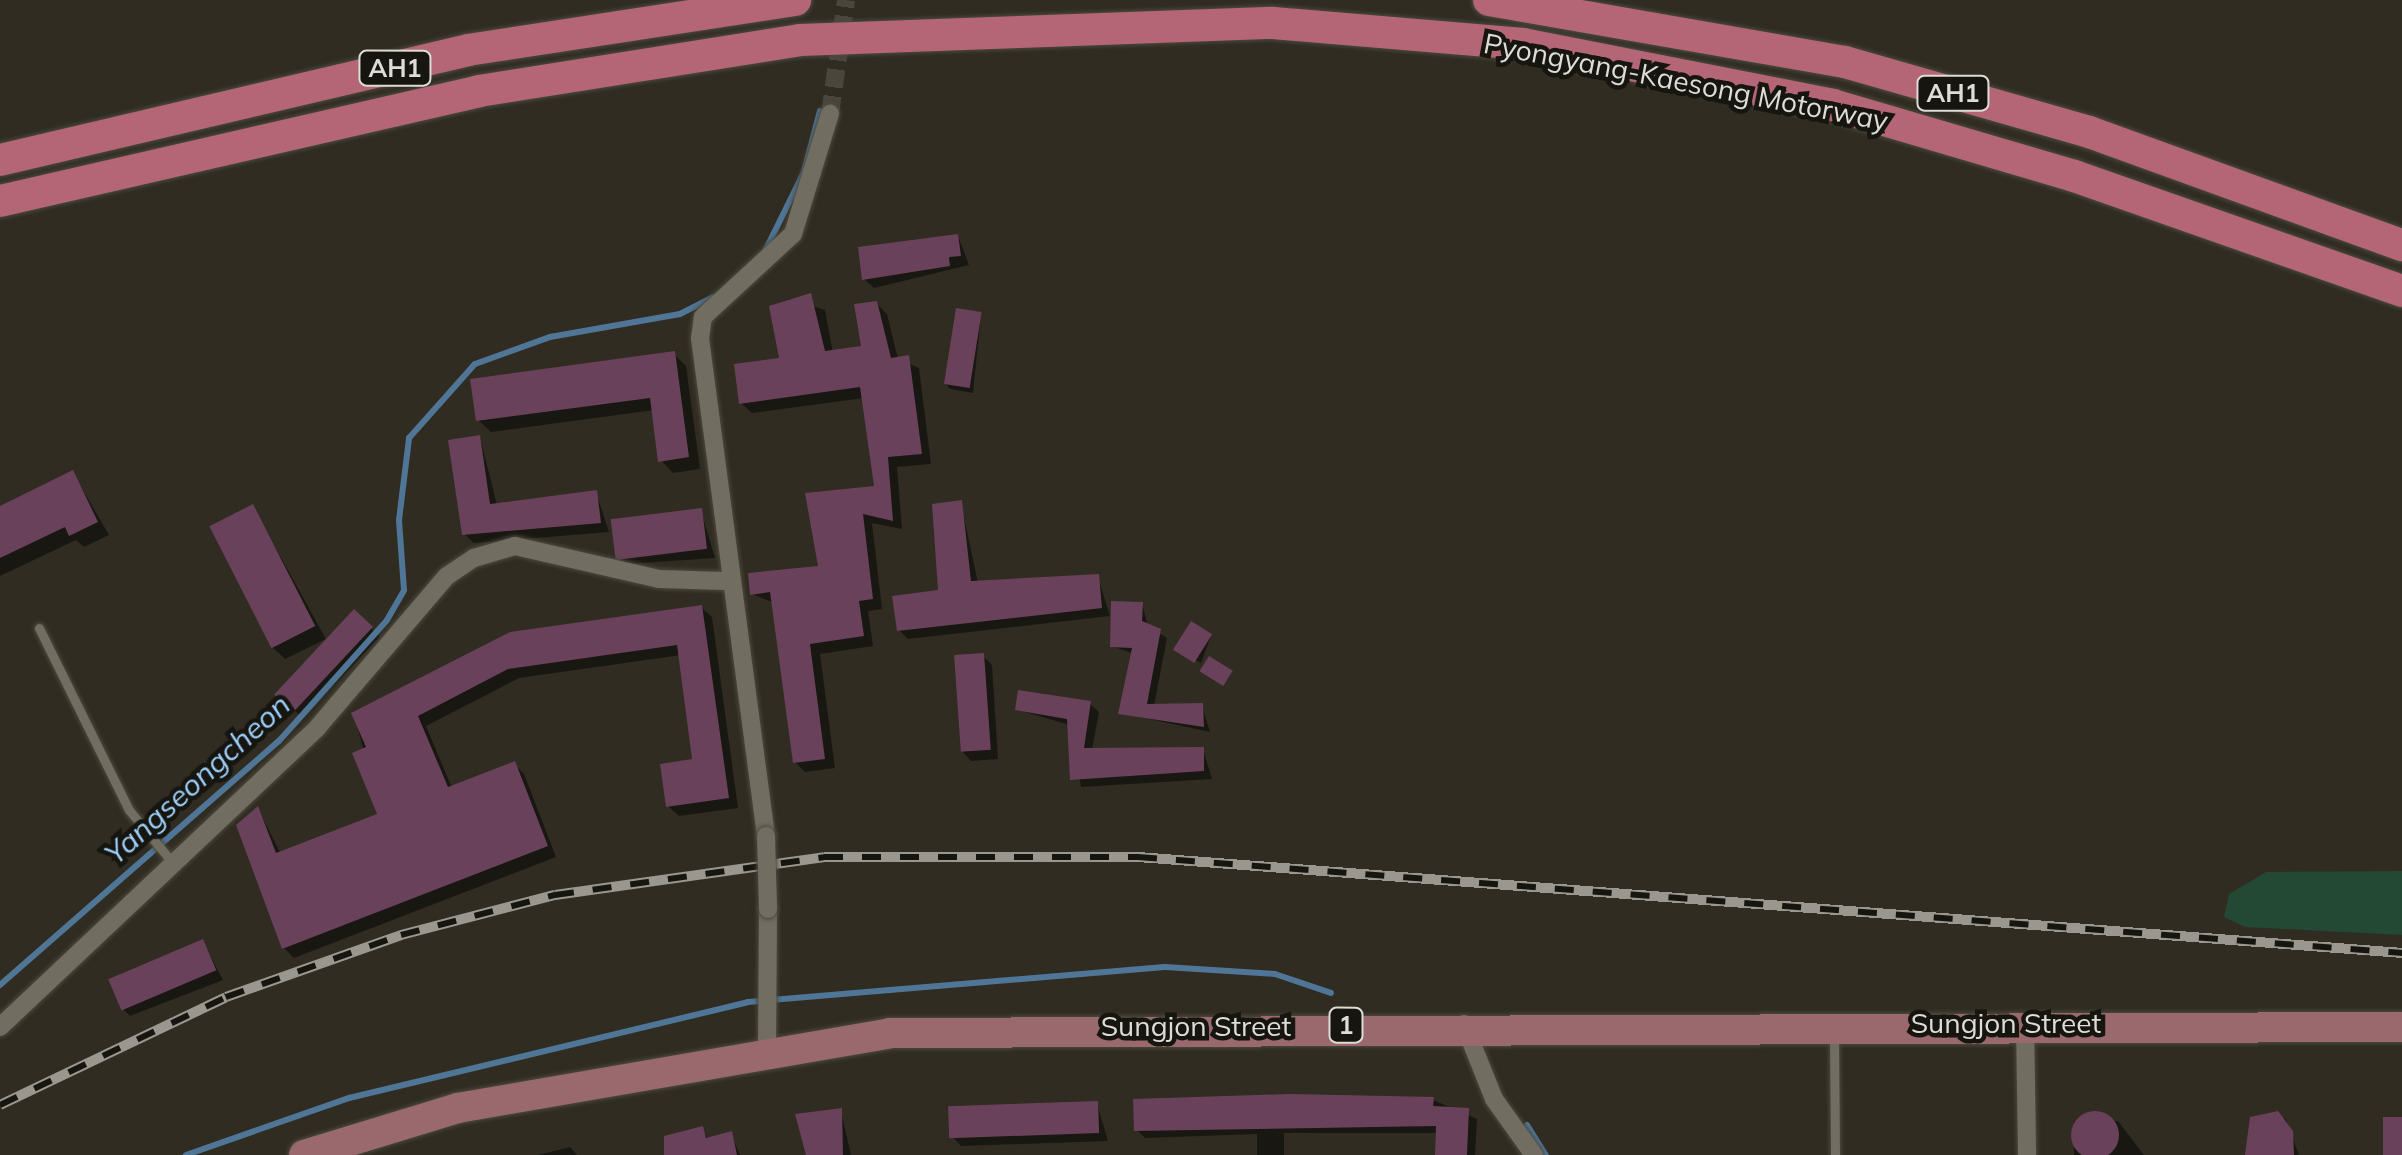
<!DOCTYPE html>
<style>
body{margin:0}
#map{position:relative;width:2402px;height:1155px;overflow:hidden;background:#302c21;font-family:Mulish,sans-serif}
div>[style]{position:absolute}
.green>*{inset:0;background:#234934}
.shadow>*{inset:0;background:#0007;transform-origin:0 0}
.stream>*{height:6px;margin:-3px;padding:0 3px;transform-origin:3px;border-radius:3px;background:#507697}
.building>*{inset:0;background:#6a415a;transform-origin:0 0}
.round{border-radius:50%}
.minor-tunnel>*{height:18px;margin-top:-9px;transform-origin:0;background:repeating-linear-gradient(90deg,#4a463c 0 18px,transparent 0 27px)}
.roads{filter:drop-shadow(0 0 2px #4b493f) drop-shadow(0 0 2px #4b493f)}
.service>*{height:9px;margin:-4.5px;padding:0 4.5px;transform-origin:4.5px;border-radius:4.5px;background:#716d60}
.minor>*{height:18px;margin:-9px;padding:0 9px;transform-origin:9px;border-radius:9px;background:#716d60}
.primary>*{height:30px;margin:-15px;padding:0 15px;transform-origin:15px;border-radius:15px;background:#99696d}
.motorway>*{height:32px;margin:-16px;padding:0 16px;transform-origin:16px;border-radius:16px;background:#b46676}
.rail>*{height:10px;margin-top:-5px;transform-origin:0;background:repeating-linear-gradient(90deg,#161510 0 19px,#9a978e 0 38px);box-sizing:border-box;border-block:2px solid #9a978e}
.bridges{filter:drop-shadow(0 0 2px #4b493f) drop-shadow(0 0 2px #4b493f)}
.minor-bridge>*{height:18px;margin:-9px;padding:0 9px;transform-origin:9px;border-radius:9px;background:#716d60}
span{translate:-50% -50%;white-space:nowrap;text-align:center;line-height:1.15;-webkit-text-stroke:9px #161510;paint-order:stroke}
.shield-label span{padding:2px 8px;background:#161510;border:2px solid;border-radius:8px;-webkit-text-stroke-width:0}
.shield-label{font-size:25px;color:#dedcd4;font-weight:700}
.street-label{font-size:28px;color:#dedcd4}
.water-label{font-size:30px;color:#9ecff8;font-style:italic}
</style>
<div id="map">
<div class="green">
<div style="clip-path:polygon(2402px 871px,2402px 935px,2245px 927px,2224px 917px,2229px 894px,2266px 872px)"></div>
</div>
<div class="shadow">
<div style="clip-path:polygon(958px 236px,969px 265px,874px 288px,864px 279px)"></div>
<div style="clip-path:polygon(790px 299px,825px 310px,833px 353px,864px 348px,876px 303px,887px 314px,898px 359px,919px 368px,931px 464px,897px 467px,902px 529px,872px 523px,882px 609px,868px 611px,873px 646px,820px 654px,835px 768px,805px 772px,795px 762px,774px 603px,752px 594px,821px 568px,877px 489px,864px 398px,752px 413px,741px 403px,782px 360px,772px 307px)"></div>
<div style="clip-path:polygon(981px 315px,973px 393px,950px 389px,945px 383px)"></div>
<div style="clip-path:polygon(674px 354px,686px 366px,700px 469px,673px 473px,661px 460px,654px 410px,491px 432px,478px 420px)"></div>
<div style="clip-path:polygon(480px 437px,497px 505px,596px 492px,609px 532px,474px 543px,464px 534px)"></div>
<div style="clip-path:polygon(73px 473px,109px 535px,84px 547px,76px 540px,0 576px,0 508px)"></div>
<div style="clip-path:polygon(961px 503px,978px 583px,1098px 577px,1110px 616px,908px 639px,899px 630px,941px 592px)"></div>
<div style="clip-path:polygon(253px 507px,326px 639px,285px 659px,272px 647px)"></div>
<div style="clip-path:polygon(701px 511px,715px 558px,627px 564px,618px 555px)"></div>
<div style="clip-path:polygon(1142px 604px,1148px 626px,1167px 638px,1154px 706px,1202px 706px,1210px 732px,1121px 713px,1134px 654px,1112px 646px)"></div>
<div style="clip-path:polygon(701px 607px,712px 617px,738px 808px,679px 816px,668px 806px,695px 762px,681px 655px,519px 678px,426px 726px,452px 788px,514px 764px,524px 774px,556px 857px,294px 958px,284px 948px,258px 809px,281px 854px,381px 816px,354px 714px)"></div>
<div style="left:354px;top:612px;width:36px;height:112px;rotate:44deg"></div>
<div style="clip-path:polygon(1211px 636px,1201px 663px,1176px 650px)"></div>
<div style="clip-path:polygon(983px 656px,992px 665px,998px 759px,971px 761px,962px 751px)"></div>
<div style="clip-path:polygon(1090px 704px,1099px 712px,1092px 750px,1203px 749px,1212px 779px,1081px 787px,1070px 725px,1018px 710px)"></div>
<div style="clip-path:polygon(203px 942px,223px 980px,130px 1016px,121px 1007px)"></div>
<div style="clip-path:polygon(1433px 1100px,1477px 1119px,1475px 1155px,1437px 1155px,1439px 1133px,1284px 1133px,1284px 1155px,1257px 1155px,1257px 1134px,1145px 1138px,1137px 1130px)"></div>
<div style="clip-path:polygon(1097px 1104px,1108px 1141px,961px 1146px,952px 1136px)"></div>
<div style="clip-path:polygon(841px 1111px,851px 1155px,807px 1155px)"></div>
<div style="clip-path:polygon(2285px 1118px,2299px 1155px,2250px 1155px,2253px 1119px)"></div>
<div style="clip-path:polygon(2074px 1121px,2118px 1121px,2144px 1155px,2074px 1155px)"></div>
<div style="clip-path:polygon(702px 1129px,709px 1140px,731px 1134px,740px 1155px,671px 1155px)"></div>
<div style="clip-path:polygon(570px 1147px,577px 1155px,538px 1155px)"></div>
</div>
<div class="stream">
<div style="left:764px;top:253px;width:90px;rotate:-63.7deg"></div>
<div style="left:804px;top:172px;width:63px;rotate:-75.3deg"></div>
<div style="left:0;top:985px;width:371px;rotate:-41.2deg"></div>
<div style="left:279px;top:741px;width:162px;rotate:-48.2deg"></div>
<div style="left:387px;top:620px;width:34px;rotate:-60deg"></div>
<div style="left:404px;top:590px;width:70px;rotate:-94.1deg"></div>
<div style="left:399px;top:520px;width:83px;rotate:-83deg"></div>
<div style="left:409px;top:438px;width:99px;rotate:-48.3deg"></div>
<div style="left:475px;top:364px;width:80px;rotate:-19.8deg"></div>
<div style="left:550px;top:337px;width:132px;rotate:-10deg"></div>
<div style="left:680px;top:314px;width:37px;rotate:-27deg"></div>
<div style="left:1527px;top:1125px;width:36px;rotate:58deg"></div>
<div style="left:186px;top:1155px;width:173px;rotate:-19.3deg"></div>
<div style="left:349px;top:1098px;width:410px;rotate:-13.5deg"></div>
<div style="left:748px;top:1002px;width:418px;rotate:-4.8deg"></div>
<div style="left:1165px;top:967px;width:110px;rotate:3.6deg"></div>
<div style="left:1275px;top:974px;width:59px;rotate:18.7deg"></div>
</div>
<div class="building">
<div style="clip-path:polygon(958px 234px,961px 256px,949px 257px,950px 266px,862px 280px,858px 247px)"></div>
<div style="clip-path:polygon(811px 293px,825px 351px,861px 346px,854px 304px,877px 301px,891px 358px,909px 355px,922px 454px,888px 457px,893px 521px,863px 514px,873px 599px,859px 601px,864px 636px,810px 644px,825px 759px,793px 763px,770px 592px,750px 595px,748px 573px,818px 566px,805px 493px,874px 486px,860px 387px,739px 404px,734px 364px,779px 358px,769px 306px)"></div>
<div style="left:956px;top:308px;width:26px;height:77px;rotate:9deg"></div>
<div style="clip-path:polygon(675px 351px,689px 457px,658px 462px,650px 398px,476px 421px,470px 379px)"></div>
<div style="clip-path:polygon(480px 435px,490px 504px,597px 490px,601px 523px,462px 535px,448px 440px)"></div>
<div style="clip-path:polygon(73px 470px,98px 522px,69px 536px,65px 527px,0 558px,0 506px)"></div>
<div style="clip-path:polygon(962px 500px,971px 581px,1099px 574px,1102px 608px,897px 631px,892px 596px,938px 590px,932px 504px)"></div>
<div style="left:253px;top:504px;width:137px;height:49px;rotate:63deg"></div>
<div style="left:702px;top:508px;width:41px;height:92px;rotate:83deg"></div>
<div style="clip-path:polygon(1111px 601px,1143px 602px,1142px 621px,1161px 629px,1147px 704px,1203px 703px,1204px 727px,1118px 714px,1132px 648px,1110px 647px)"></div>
<div style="clip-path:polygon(702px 605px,729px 798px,666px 807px,660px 764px,692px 759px,677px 645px,508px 669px,418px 716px,448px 787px,515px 761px,548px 846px,282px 949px,236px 825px,258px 806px,276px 853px,377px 814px,352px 753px,366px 747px,351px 713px,510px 632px)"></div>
<div style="left:354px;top:609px;width:26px;height:117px;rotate:43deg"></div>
<div style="left:1191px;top:621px;width:25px;height:34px;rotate:32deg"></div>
<div style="left:984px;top:653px;width:97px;height:30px;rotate:86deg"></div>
<div style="left:1209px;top:656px;width:28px;height:18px;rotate:32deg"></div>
<div style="clip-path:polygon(1018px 690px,1091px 701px,1084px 748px,1204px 747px,1204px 771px,1070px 780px,1067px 719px,1015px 710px)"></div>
<div style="left:203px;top:939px;width:34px;height:103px;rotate:67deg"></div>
<div style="clip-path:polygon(1291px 1094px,1434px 1097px,1433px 1106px,1469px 1108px,1467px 1155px,1435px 1155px,1436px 1126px,1134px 1131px,1133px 1099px)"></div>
<div style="left:1098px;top:1101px;width:32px;height:150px;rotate:88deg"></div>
<div style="clip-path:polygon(842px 1108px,843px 1155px,806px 1155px,795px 1114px)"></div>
<div class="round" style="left:2071px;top:1111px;width:48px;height:48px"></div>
<div style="clip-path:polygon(2278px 1111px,2293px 1131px,2294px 1155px,2245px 1155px,2250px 1117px)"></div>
<div style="left:2402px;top:1117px;width:38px;height:19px;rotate:90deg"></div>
<div style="clip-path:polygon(703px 1126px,706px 1138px,732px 1131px,737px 1155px,664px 1155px,664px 1136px)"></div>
</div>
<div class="minor-tunnel">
<div style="left:830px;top:114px;width:115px;rotate:-82deg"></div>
</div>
<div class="roads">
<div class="service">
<div style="left:39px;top:628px;width:203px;rotate:63.7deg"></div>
<div style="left:129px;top:810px;width:67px;rotate:50.4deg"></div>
<div style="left:1834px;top:1036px;width:119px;rotate:89.5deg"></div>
</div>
<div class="minor">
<div style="left:766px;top:836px;width:502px;rotate:-97.55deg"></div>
<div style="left:700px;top:338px;width:21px;rotate:-82deg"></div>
<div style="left:703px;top:317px;width:122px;rotate:-42.7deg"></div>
<div style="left:793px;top:234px;width:126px;rotate:-72.9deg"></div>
<div style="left:2025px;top:1023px;width:132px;rotate:89.1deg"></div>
<div style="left:1464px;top:1024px;width:81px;rotate:68.2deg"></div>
<div style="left:1494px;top:1099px;width:69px;rotate:54.5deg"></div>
<div style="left:0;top:1027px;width:436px;rotate:-43.3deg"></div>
<div style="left:317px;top:728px;width:200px;rotate:-49.5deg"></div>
<div style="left:447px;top:576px;width:32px;rotate:-34deg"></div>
<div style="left:474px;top:558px;width:43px;rotate:-16.3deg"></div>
<div style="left:515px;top:546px;width:148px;rotate:12.9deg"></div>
<div style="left:659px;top:579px;width:66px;rotate:1.7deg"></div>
<div style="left:767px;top:1051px;width:142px;rotate:-89.6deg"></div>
</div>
<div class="primary">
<div style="left:304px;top:1155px;width:161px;rotate:-17deg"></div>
<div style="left:458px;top:1108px;width:438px;rotate:-9.8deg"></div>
<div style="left:890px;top:1033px;width:1512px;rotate:-0.23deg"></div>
</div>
<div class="motorway">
<div style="left:1489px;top:0;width:361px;rotate:9.9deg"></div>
<div style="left:1845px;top:62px;width:254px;rotate:16deg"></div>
<div style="left:2089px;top:132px;width:333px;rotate:19.9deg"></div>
<div style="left:0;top:160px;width:481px;rotate:-13.2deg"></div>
<div style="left:468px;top:50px;width:331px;rotate:-8.7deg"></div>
<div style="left:0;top:201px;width:491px;rotate:-12.9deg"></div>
<div style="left:479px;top:91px;width:325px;rotate:-9deg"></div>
<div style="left:800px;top:40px;width:473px;rotate:-2.1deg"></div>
<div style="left:1273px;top:23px;width:251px;rotate:4.8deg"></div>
<div style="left:1523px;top:44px;width:316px;rotate:11.1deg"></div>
<div style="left:1833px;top:105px;width:251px;rotate:16.4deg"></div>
<div style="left:2074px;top:176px;width:348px;rotate:19.3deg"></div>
</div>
</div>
<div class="rail">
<div style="left:0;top:1105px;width:250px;rotate:-25.5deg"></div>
<div style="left:226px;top:997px;width:186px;rotate:-19.5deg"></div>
<div style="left:401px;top:935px;width:159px;rotate:-14.6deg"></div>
<div style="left:555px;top:895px;width:272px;rotate:-8deg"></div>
<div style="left:824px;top:857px;width:314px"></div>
<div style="left:1138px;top:857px;width:1268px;rotate:4.34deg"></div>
</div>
<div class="bridges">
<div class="minor-bridge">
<div style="left:766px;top:836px;width:73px;rotate:88.4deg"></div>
</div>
</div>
<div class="shield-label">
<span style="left:395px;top:68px">AH1</span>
<span style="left:1953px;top:93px">AH1</span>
<span style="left:1346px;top:1025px">1</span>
</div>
<div class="street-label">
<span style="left:1686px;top:82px;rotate:11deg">Pyongyang-Kaesong Motorway</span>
<span style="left:2006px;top:1023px">Sungjon Street</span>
<span style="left:1196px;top:1026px">Sungjon Street</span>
</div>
<div class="water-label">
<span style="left:197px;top:779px;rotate:-42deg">Yangseongcheon</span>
</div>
</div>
